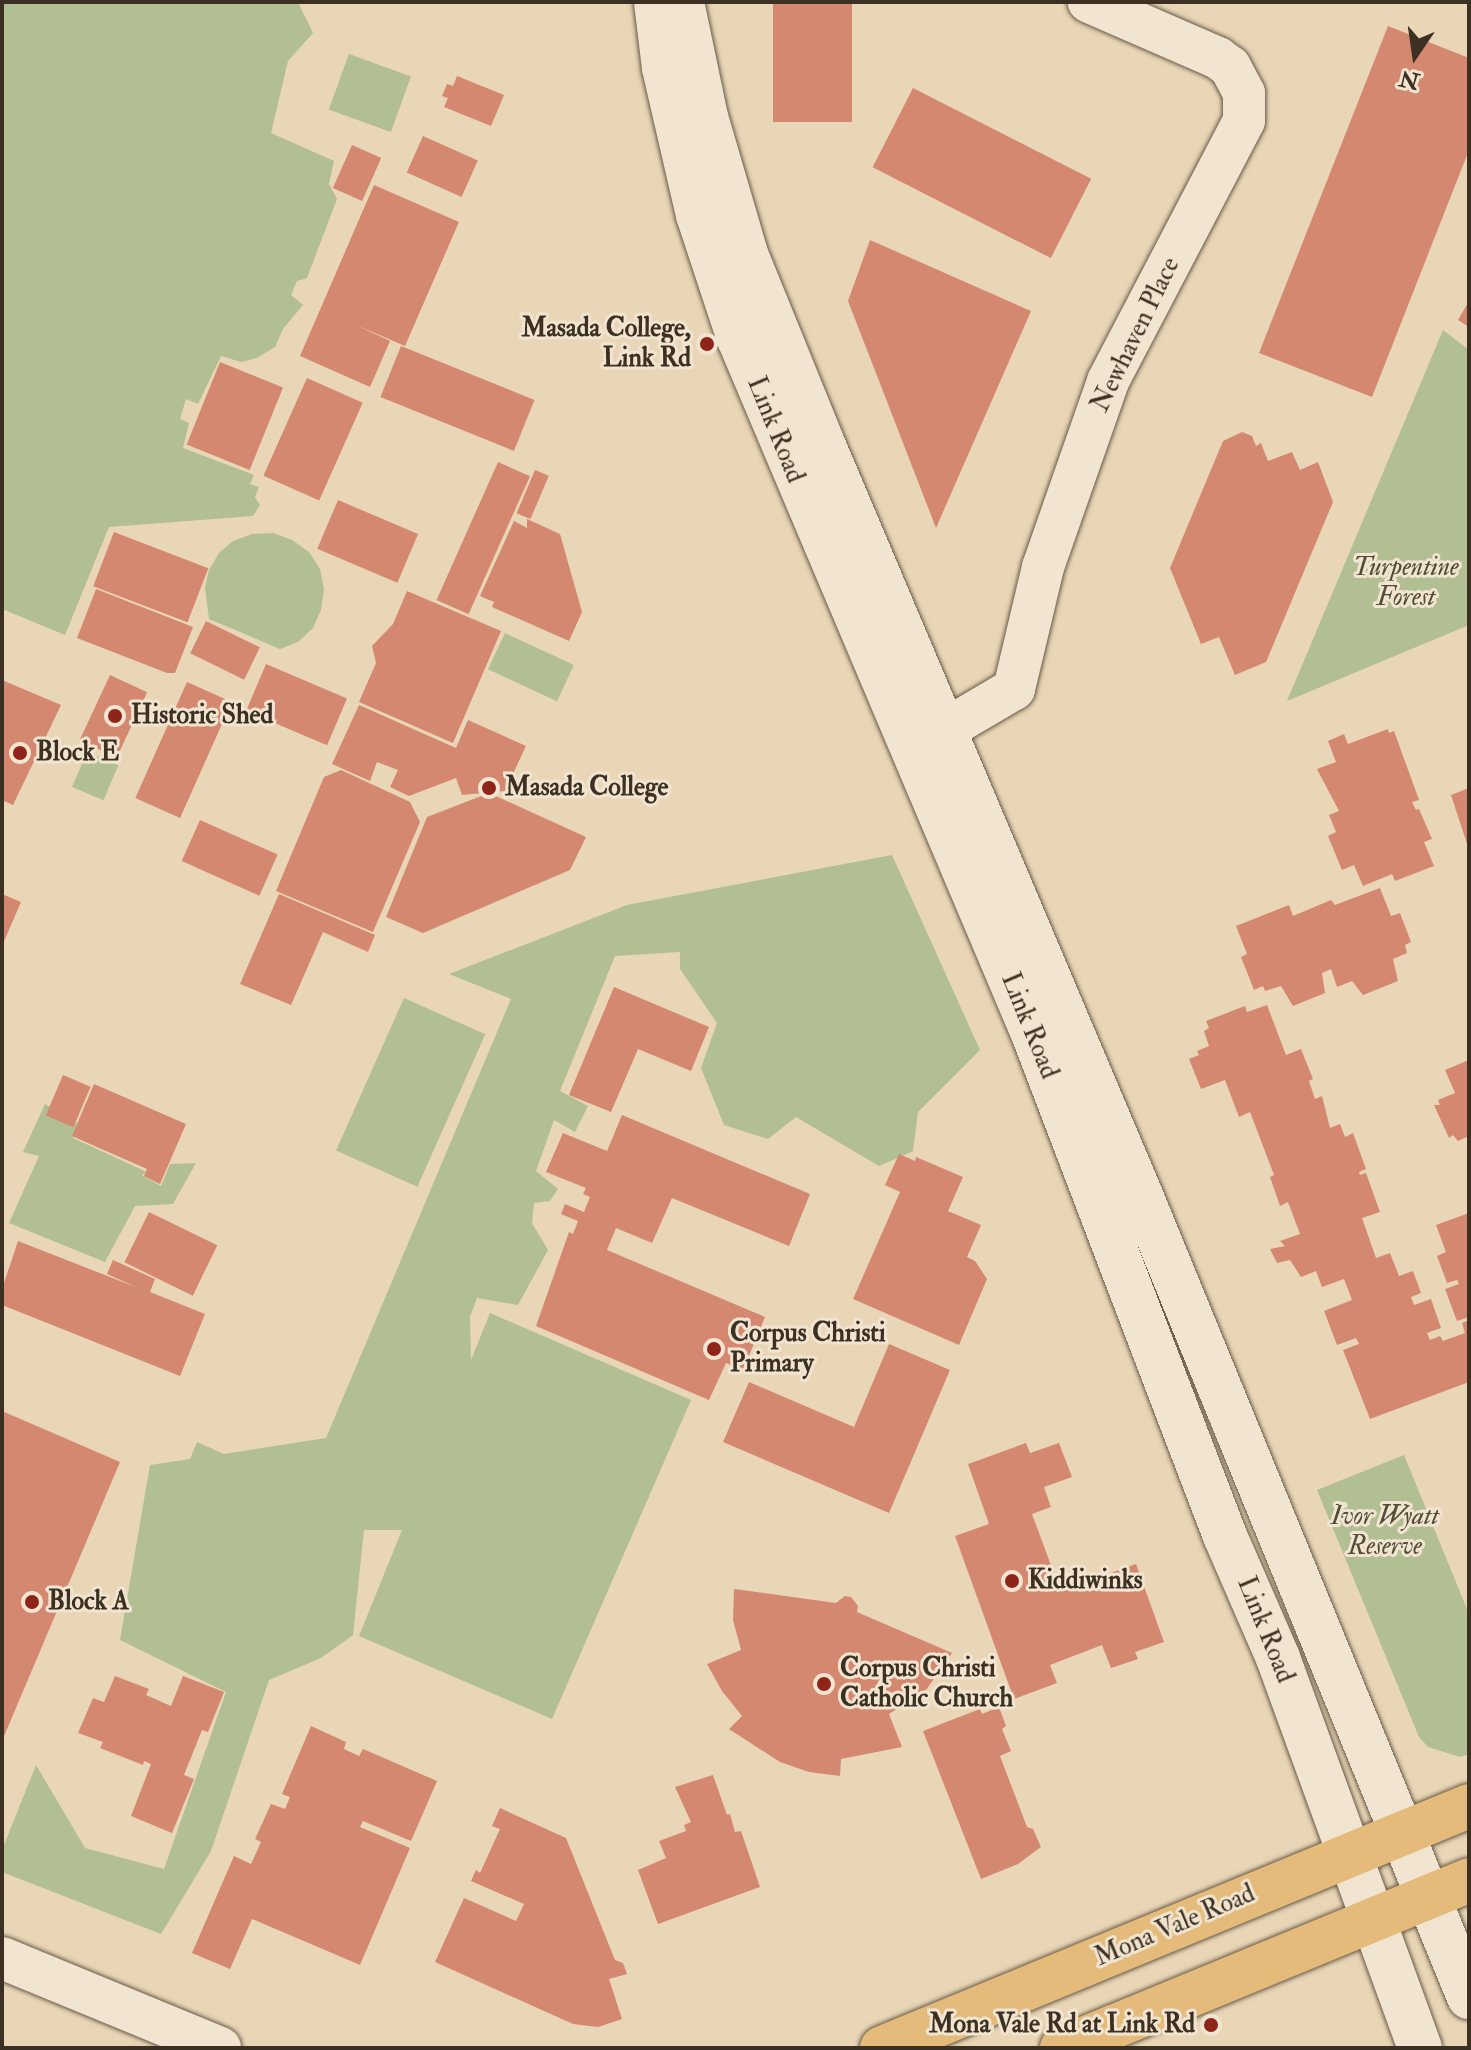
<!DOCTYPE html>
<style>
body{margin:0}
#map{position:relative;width:1471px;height:2050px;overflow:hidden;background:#e9d6b6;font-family:"IM FELL Double Pica",serif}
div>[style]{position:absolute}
.green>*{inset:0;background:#b1bf92;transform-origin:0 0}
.building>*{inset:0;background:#d48870;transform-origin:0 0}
.roads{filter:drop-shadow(0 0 2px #675a47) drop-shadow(0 0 2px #675a47)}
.minor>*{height:42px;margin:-21px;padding:0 21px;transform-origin:21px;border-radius:21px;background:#f1e4d0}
.secondary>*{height:44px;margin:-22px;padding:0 22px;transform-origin:22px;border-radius:22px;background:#f1e4d0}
.trunk>*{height:44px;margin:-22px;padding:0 22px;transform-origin:22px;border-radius:22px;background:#e4bb7b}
.dots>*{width:22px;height:22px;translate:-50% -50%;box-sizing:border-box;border:4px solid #f1e4d0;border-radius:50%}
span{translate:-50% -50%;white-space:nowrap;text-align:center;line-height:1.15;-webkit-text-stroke:6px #f1e4d0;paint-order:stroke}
.poi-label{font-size:26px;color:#3c3022;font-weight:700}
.right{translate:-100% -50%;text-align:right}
.left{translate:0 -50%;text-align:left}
.street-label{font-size:26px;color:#3c3022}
.park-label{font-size:26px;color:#534d38;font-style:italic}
.frame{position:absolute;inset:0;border:4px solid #3c3022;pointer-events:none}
.north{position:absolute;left:1375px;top:16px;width:80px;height:80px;-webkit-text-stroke:6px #f1e4d0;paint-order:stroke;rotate:193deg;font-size:22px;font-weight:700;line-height:32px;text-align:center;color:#3c3022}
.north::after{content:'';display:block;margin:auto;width:28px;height:36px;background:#3c3022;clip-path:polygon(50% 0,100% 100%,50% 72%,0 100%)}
</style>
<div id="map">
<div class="green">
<div style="clip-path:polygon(2px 2px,298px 2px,313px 33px,288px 61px,271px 133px,334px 161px,329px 184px,337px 199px,307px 278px,297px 281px,291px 295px,303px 305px,283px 329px,275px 347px,257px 358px,241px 362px,221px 356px,198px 404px,186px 399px,180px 419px,189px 423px,183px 448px,254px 475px,250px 484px,259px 487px,255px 497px,260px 505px,253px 516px,109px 527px,65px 635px,2px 609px)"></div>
<div style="left:349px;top:54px;width:66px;height:59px;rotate:20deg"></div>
<div style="clip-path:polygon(1443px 330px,1469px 350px,1469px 625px,1287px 701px)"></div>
<div style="clip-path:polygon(273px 533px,292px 540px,309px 552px,320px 569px,324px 589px,321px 610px,313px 628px,298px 642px,280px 649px,209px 619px,205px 588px,209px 570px,219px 553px,233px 541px,252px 534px)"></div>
<div style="left:505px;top:633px;width:76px;height:40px;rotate:25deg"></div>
<div style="left:87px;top:752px;width:34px;height:38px;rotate:23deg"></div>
<div style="clip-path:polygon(892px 855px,980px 1050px,918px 1112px,913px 1151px,879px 1166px,796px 1117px,768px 1139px,724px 1125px,701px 1068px,717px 1023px,680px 969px,680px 952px,615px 956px,560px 1091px,588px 1106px,575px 1132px,554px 1120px,536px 1171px,558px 1189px,550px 1201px,534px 1203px,532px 1223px,548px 1250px,518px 1305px,477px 1298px,470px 1317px,471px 1360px,490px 1313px,691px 1400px,552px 1719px,359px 1636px,402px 1530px,364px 1530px,353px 1635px,321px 1658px,269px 1680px,211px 1851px,161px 1934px,2px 1872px,2px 1850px,36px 1765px,85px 1848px,164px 1869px,226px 1692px,120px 1640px,150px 1465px,190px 1459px,197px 1442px,224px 1454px,326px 1438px,511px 999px,449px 974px,627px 905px)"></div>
<div style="left:404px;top:998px;width:89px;height:167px;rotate:24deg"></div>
<div style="clip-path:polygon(45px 1104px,77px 1123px,73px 1138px,147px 1172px,142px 1175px,161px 1186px,170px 1164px,196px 1163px,173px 1204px,135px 1206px,105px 1262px,9px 1223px,39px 1156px,23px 1152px)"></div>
<div style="clip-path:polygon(1404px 1455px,1469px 1614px,1469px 1754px,1460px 1757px,1428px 1747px,1419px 1737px,1317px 1490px)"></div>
</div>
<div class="building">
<div style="left:773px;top:2px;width:79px;height:120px"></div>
<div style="clip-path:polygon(1388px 26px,1469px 58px,1469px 150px,1372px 397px,1259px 353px)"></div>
<div style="clip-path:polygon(457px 76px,504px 95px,491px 126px,444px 107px,448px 98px,442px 96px,447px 84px,453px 86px)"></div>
<div style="left:913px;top:88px;width:200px;height:89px;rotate:27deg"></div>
<div style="left:423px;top:136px;width:60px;height:40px;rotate:24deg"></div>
<div style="left:352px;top:145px;width:32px;height:47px;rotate:24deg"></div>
<div style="clip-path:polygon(374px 185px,459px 222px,405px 346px,356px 325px,390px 341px,370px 387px,300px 356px)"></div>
<div style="clip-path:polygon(870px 240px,1031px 311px,936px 528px,848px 301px)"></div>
<div style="clip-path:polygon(1469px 301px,1469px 327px,1458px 320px)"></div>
<div style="left:401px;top:346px;width:144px;height:55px;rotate:22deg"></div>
<div style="left:220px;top:362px;width:68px;height:89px;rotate:22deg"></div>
<div style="left:307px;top:378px;width:61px;height:107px;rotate:24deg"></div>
<div style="clip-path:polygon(1242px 432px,1252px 436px,1256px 446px,1261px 443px,1268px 461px,1292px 452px,1300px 470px,1318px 462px,1333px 502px,1266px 662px,1235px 675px,1219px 637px,1201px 644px,1170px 568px,1223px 441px)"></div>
<div style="left:498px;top:462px;width:35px;height:151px;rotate:24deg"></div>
<div style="left:535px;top:470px;width:15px;height:47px;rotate:23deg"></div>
<div style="left:338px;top:500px;width:87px;height:53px;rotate:23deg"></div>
<div style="clip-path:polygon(527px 519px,560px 534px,582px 612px,569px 641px,492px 607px,494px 602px,480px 596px,514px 521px,527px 528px)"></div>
<div style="left:114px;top:532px;width:101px;height:58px;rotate:21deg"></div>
<div style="clip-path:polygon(96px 589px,193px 627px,175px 673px,167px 673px,77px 638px)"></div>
<div style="clip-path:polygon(407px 591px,501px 631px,453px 743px,359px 702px,376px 663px,372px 646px,393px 624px)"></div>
<div style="left:206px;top:621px;width:60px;height:36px;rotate:26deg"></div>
<div style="left:266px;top:664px;width:88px;height:51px;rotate:23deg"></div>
<div style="left:110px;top:675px;width:41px;height:72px;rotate:25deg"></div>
<div style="clip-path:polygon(2px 680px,61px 705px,13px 805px,2px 800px)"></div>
<div style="left:187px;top:682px;width:49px;height:127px;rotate:24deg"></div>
<div style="clip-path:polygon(359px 705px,456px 748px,468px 720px,526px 746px,505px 791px,462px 795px,456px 778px,409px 796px,390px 787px,398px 770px,377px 762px,370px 781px,332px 764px)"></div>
<div style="clip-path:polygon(1388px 729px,1389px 733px,1394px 731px,1419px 800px,1412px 802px,1416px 810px,1419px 809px,1432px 839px,1424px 842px,1434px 866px,1395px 881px,1392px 874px,1363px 886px,1354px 865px,1342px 870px,1328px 836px,1336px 832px,1329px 815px,1339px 811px,1317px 769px,1336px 762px,1328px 741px,1344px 734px,1348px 744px)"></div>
<div style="clip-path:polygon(341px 770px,410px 802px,420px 822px,373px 932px,276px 891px,324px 777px)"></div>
<div style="clip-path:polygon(1469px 788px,1469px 850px,1451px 795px)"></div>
<div style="clip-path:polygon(489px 793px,586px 837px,570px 870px,423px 933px,386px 917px,427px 817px)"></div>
<div style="left:200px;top:820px;width:85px;height:45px;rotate:24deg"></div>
<div style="clip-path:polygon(1380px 888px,1391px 916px,1400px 913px,1411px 942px,1405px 945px,1407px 953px,1393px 959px,1398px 981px,1363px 995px,1352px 981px,1337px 987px,1331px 969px,1322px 973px,1325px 993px,1293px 1006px,1281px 986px,1265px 991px,1263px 986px,1254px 990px,1241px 957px,1247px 954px,1236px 926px,1289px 905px,1293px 916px,1331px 900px,1335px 905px)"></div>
<div style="clip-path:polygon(2px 894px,21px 902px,2px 946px)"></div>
<div style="clip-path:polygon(279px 894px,375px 935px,368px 952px,323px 932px,291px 1005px,240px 984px)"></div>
<div style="clip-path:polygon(614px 987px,709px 1027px,691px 1071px,638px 1049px,611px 1112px,569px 1095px)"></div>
<div style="clip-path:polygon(1267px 1005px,1286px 1055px,1301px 1049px,1313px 1079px,1309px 1081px,1315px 1099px,1322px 1096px,1330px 1128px,1340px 1124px,1345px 1137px,1353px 1133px,1366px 1169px,1359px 1172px,1360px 1175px,1366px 1173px,1380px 1212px,1362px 1218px,1376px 1258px,1390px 1253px,1399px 1276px,1413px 1271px,1421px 1293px,1411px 1297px,1414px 1305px,1431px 1299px,1441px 1328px,1427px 1333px,1430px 1340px,1440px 1336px,1443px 1341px,1465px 1333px,1462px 1323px,1469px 1320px,1469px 1382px,1370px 1419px,1343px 1350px,1359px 1344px,1356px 1338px,1337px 1345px,1324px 1311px,1352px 1300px,1344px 1279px,1322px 1287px,1316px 1271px,1301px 1277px,1290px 1260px,1277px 1263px,1270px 1249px,1285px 1246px,1280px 1241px,1300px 1234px,1288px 1202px,1280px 1206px,1270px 1177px,1274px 1175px,1250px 1112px,1239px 1117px,1225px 1080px,1201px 1089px,1189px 1059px,1199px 1055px,1197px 1051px,1209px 1046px,1204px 1031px,1209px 1028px,1206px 1021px,1245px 1006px,1247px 1012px)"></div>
<div style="clip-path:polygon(1469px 1060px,1469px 1136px,1458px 1141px,1453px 1135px,1449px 1138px,1434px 1105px,1440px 1105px,1438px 1100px,1455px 1093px,1445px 1070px)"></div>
<div style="left:63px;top:1075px;width:30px;height:44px;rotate:23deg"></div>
<div style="clip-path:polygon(94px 1084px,186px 1124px,160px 1184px,144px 1176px,147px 1169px,72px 1136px)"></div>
<div style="clip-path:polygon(622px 1115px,810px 1194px,789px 1246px,672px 1198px,652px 1243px,616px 1228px,607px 1250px,765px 1317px,743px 1370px,726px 1363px,709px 1400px,536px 1326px,569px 1232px,573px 1234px,578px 1221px,561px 1214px,565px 1204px,584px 1212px,590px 1197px,583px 1194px,586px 1188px,546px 1172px,563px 1133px,607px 1151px)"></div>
<div style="clip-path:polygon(899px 1154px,915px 1161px,916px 1157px,963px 1177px,948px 1211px,981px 1225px,967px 1257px,975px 1261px,987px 1279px,959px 1345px,853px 1299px,900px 1192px,885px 1185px)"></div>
<div style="left:149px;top:1212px;width:76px;height:56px;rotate:26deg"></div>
<div style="clip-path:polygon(1469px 1213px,1469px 1317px,1457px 1321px,1445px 1289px,1459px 1284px,1457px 1280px,1447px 1283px,1437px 1256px,1446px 1252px,1436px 1225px)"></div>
<div style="clip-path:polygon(18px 1241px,138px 1288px,107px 1274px,113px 1260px,155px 1279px,150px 1292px,205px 1314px,180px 1376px,2px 1305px,2px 1289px)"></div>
<div style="clip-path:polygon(889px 1344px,950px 1370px,889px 1513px,723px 1442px,749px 1382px,854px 1427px)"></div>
<div style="clip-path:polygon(2px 1411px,120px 1462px,2px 1741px)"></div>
<div style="clip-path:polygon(1026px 1443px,1030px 1453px,1059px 1443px,1072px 1477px,1044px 1487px,1051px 1507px,1032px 1514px,1052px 1568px,1048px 1570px,1057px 1592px,1136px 1564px,1164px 1642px,1135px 1652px,1138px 1659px,1111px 1668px,1102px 1645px,1050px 1665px,1057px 1683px,1014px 1699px,955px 1536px,989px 1524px,968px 1464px)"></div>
<div style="clip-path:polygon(734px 1589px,836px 1603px,845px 1596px,851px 1597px,858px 1606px,857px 1612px,952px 1653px,926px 1690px,889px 1714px,902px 1747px,841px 1759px,840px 1776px,809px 1772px,780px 1762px,729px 1729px,742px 1716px,722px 1691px,707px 1664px,741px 1650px,733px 1620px)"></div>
<div style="clip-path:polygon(115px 1676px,149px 1689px,146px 1695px,171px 1706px,183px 1676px,224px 1692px,208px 1732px,202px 1730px,184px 1775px,194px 1779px,172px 1833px,131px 1816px,151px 1764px,144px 1761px,143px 1765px,100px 1748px,103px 1742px,78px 1733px,93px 1698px,104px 1702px)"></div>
<div style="clip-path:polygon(999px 1707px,1006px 1726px,1002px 1729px,1011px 1751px,1000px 1756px,1027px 1827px,1033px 1829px,1041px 1847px,1018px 1864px,981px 1879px,923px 1731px,980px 1709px,982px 1714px)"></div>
<div style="clip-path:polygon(311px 1726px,346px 1742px,344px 1749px,359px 1756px,363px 1749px,437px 1781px,411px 1841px,363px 1821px,360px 1827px,410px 1848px,360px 1965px,252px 1919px,230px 1969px,192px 1953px,234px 1856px,251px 1864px,261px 1842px,255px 1839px,271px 1804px,285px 1809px,290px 1797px,282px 1794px)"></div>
<div style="clip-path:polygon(713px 1775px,727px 1815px,730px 1814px,735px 1832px,741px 1831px,760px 1887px,658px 1924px,638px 1870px,666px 1858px,659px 1841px,686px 1831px,684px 1825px,691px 1822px,675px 1787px)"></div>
<div style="clip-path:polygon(500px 1808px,566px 1838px,615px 1960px,623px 1963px,627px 1974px,609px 1979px,622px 2019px,598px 2027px,573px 2024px,435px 1962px,464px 1898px,516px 1921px,524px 1904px,471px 1881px,476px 1870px,480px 1873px,500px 1829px,492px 1826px)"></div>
</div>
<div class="roads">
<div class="minor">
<div style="left:946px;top:729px;width:79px;rotate:-30.5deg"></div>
<div style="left:1014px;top:689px;width:125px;rotate:-76.6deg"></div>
<div style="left:1043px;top:567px;width:197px;rotate:-70.7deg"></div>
<div style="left:1108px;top:381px;width:293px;rotate:-62.4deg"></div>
<div style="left:1244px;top:121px;width:28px;rotate:-90deg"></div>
<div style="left:1244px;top:93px;width:30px;rotate:-118deg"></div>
<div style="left:1230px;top:67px;width:15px;rotate:-143deg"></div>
<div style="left:1218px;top:58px;width:141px;rotate:-156.5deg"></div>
<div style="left:2px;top:1958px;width:236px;rotate:22.4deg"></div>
</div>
<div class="secondary">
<div style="left:656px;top:2px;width:66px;rotate:83.1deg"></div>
<div style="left:664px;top:68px;width:151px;rotate:77deg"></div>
<div style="left:698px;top:215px;width:131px;rotate:71.7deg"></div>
<div style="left:739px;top:339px;width:757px;rotate:67.06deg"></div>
<div style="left:1034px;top:1036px;width:535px;rotate:69.09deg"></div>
<div style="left:1225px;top:1536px;width:133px;rotate:66.5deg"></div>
<div style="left:1278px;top:1658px;width:415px;rotate:70deg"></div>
<div style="left:682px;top:2px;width:117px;rotate:78.2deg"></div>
<div style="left:706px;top:117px;width:143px;rotate:73.7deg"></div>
<div style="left:746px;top:254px;width:200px;rotate:67.9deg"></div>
<div style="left:821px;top:439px;width:819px;rotate:67.07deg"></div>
<div style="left:1140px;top:1193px;width:869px;rotate:67.75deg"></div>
</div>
<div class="trunk">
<div style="left:882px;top:2048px;width:635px;rotate:-22.4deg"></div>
<div style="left:1062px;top:2048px;width:440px;rotate:-22.4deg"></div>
</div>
</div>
<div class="dots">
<div style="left:707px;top:344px;background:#8f2418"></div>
<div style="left:115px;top:716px;background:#8f2418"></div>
<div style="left:20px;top:753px;background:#8f2418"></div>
<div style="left:489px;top:788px;background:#8f2418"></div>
<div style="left:714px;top:1349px;background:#8f2418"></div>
<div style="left:1012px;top:1581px;background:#8f2418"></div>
<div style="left:32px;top:1602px;background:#8f2418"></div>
<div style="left:824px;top:1684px;background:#8f2418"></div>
<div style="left:1211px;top:2025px;background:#8f2418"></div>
</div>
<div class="poi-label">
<span class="right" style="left:691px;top:344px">Masada College,<br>Link Rd</span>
<span class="left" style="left:131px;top:716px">Historic Shed</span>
<span class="left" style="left:36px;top:753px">Block E</span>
<span class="left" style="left:505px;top:788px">Masada College</span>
<span class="left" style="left:730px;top:1349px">Corpus Christi<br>Primary</span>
<span class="left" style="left:1028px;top:1581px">Kiddiwinks</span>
<span class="left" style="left:48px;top:1602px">Block A</span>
<span class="left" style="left:840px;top:1684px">Corpus Christi<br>Catholic Church</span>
<span class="right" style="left:1195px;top:2025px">Mona Vale Rd at Link Rd</span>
</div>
<div class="street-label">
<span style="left:1136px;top:335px;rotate:-64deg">Newhaven Place</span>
<span style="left:775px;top:430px;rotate:68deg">Link Road</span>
<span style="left:1029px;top:1026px;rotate:68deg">Link Road</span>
<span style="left:1265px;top:1630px;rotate:68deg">Link Road</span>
<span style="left:1175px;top:1926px;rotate:-23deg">Mona Vale Road</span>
</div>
<div class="park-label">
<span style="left:1406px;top:583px">Turpentine<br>Forest</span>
<span style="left:1385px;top:1532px">Ivor Wyatt<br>Reserve</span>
</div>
<div class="frame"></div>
<div class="north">N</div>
</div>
